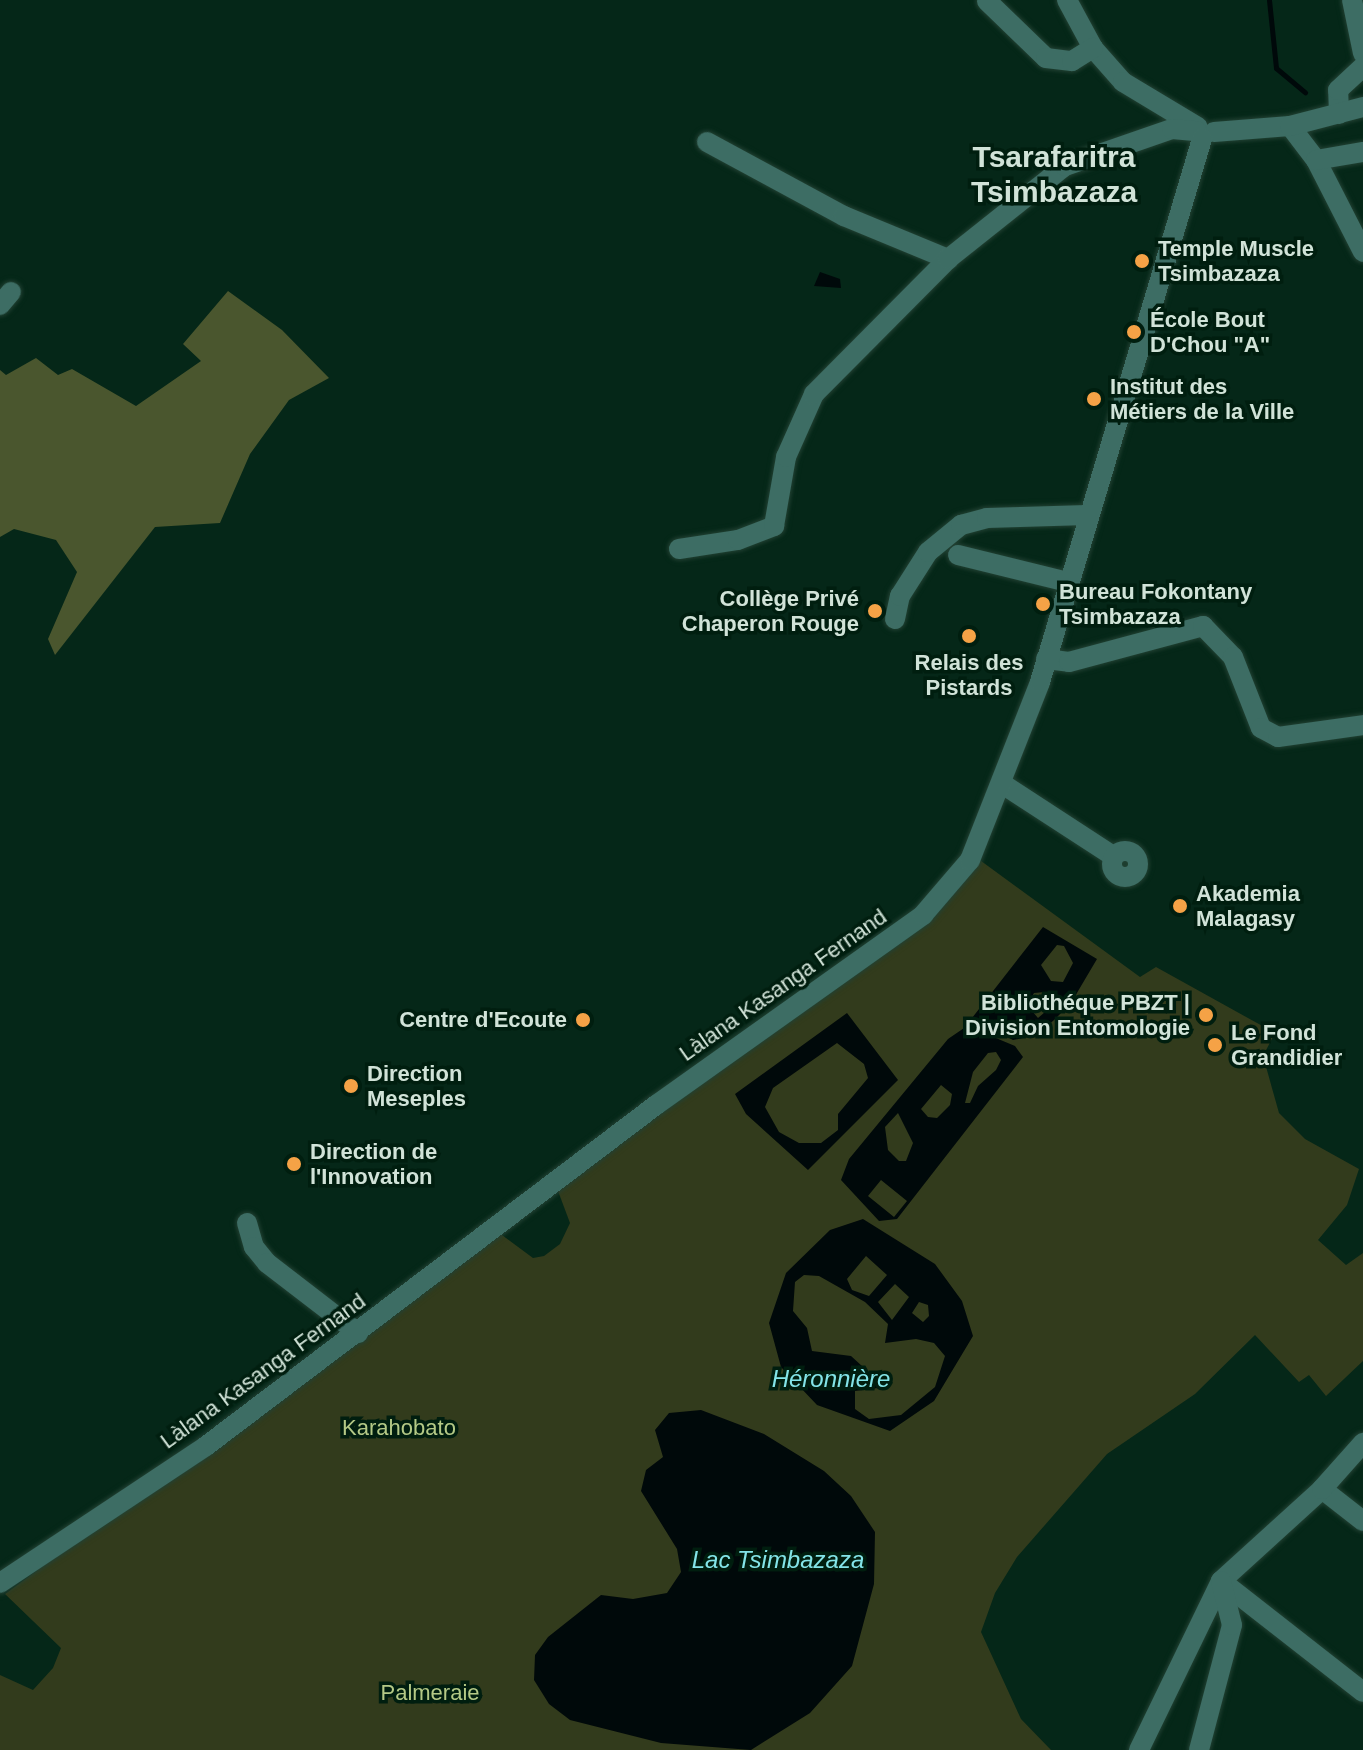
<!DOCTYPE html>
<meta charset="utf-8">
<style>
body{margin:0}
#map{position:relative;width:1363px;height:1750px;overflow:hidden;background:#052718;font-family:Arial,sans-serif}
div>[style]{position:absolute}
.green>*{inset:0;background:#323b1c}
.forest>*{inset:0;background:#4a562e}
.water>*{inset:0;background:#00090a}
.stream>*{height:5px;margin:-2.5px;padding:0 2.5px;transform-origin:2.5px;border-radius:2.5px;background:#00090a}
.roads{filter:drop-shadow(0 0 2px #224133) drop-shadow(0 0 2px #224133)}
.minor>*{height:20px;margin:-10px;padding:0 10px;transform-origin:10px;border-radius:10px;background:#3d6d64}
.minor>.ring{margin:-10px;padding:0;box-sizing:content-box;background:none;border:20px solid #3d6d64;border-radius:50%}
.dots>*{width:22px;height:22px;translate:-50% -50%;box-sizing:border-box;border:4px solid #001e0f;border-radius:50%}
span{translate:-50% -50%;white-space:nowrap;text-align:center;line-height:1.15;-webkit-text-stroke:7px #001e0f;paint-order:stroke}
.poi-label{font-size:22px;color:#d1e3d8;font-weight:700}
.left{translate:0 -50%;text-align:left}
.right{translate:-100% -50%;text-align:right}
.street-label{font-size:22px;color:#d1e3d8}
.park-label{font-size:22px;color:#b4c986}
.water-label{font-size:24px;color:#83e4e8;font-style:italic}
.district-label{font-size:30px;color:#d1e3d8;font-weight:700}
</style>
<div id="map">
<div class="green">
<div style="clip-path:polygon(977px 858px,1140px 977px,1156px 967px,1275px 1033px,1263px 1056px,1279px 1113px,1305px 1139px,1359px 1169px,1347px 1205px,1318px 1240px,1346px 1265px,1363px 1253px,1363px 1361px,1326px 1396px,1309px 1375px,1299px 1382px,1255px 1335px,1195px 1394px,1107px 1454px,1017px 1557px,995px 1593px,981px 1632px,1021px 1719px,1051px 1750px,0 1750px,0 1675px,33px 1690px,53px 1668px,61px 1648px,5px 1594px,498px 1232px,533px 1258px,544px 1256px,560px 1244px,570px 1223px,558px 1191px,709px 1075px,855px 973px)"></div>
</div>
<div class="forest">
<div style="clip-path:polygon(228px 291px,282px 330px,329px 378px,289px 400px,250px 454px,220px 523px,155px 527px,55px 655px,48px 639px,77px 572px,56px 540px,14px 529px,0 537px,0 370px,6px 375px,36px 358px,58px 375px,72px 369px,136px 406px,201px 361px,183px 344px)"></div>
</div>
<div class="water">
<div style="clip-path:polygon(820px 272px,840px 279px,841px 288px,814px 286px)"></div>
<div style="clip-path:polygon(evenodd,1043px 927px,1097px 959px,1071px 1003px,1054px 1020px,1037px 1035px,1013px 1040px,972px 1018px,1043px 927px,1057px 945px,1064px 946px,1073px 963px,1063px 982px,1051px 981px,1041px 965px,1057px 945px,1043px 927px,1045px 992px,1052px 1006px,1038px 1018px,1027px 1005px,1034px 993px,1045px 992px)"></div>
<div style="clip-path:polygon(evenodd,847px 1013px,898px 1080px,808px 1170px,746px 1114px,735px 1094px,847px 1013px,837px 1043px,864px 1064px,868px 1078px,838px 1114px,838px 1130px,821px 1143px,799px 1143px,779px 1132px,765px 1107px,773px 1088px,837px 1043px)"></div>
<div style="clip-path:polygon(evenodd,967px 1026px,1015px 1046px,1023px 1057px,897px 1219px,879px 1221px,841px 1180px,849px 1159px,948px 1039px,967px 1026px,996px 1052px,1001px 1060px,996px 1070px,978px 1086px,970px 1103px,965px 1103px,973px 1072px,988px 1053px,996px 1052px,967px 1026px,941px 1085px,952px 1094px,950px 1105px,937px 1118px,928px 1117px,921px 1109px,941px 1085px,967px 1026px,898px 1113px,913px 1143px,906px 1161px,899px 1161px,888px 1150px,885px 1127px,898px 1113px,967px 1026px,881px 1180px,907px 1201px,894px 1217px,868px 1196px,881px 1180px)"></div>
<div style="clip-path:polygon(evenodd,863px 1219px,935px 1264px,962px 1301px,973px 1336px,934px 1401px,890px 1431px,817px 1405px,781px 1367px,769px 1323px,786px 1273px,830px 1230px,863px 1219px,866px 1256px,887px 1275px,869px 1296px,852px 1290px,847px 1279px,866px 1256px,863px 1219px,804px 1275px,819px 1276px,865px 1302px,888px 1324px,885px 1343px,916px 1339px,934px 1343px,945px 1356px,935px 1387px,901px 1415px,869px 1419px,855px 1409px,855px 1391px,885px 1387px,851px 1356px,812px 1351px,807px 1328px,793px 1311px,795px 1282px,804px 1275px,863px 1219px,895px 1284px,909px 1297px,892px 1320px,878px 1302px,895px 1284px,863px 1219px,919px 1302px,928px 1305px,929px 1316px,923px 1322px,912px 1313px,919px 1302px)"></div>
<div style="clip-path:polygon(701px 1410px,764px 1434px,824px 1471px,851px 1496px,875px 1532px,874px 1584px,852px 1666px,810px 1713px,751px 1750px,661px 1743px,570px 1720px,549px 1704px,534px 1680px,535px 1655px,548px 1637px,601px 1595px,633px 1599px,667px 1593px,681px 1572px,677px 1549px,641px 1491px,646px 1470px,663px 1457px,655px 1430px,669px 1413px)"></div>
</div>
<div class="stream">
<div style="left:1269px;top:0;width:68px;rotate:84.1deg"></div>
<div style="left:1276px;top:68px;width:38px;rotate:40deg"></div>
</div>
<div class="roads">
<div class="minor">
<div style="left:1067px;top:0;width:55px;rotate:61.6deg"></div>
<div style="left:1093px;top:48px;width:45px;rotate:48.6deg"></div>
<div style="left:1123px;top:82px;width:87px;rotate:31deg"></div>
<div style="left:1352px;top:0;width:54px;rotate:78.3deg"></div>
<div style="left:987px;top:1px;width:82px;rotate:44deg"></div>
<div style="left:1046px;top:58px;width:26px;rotate:7deg"></div>
<div style="left:1072px;top:61px;width:25px;rotate:-32deg"></div>
<div style="left:1339px;top:114px;width:24px;rotate:-92deg"></div>
<div style="left:1338px;top:90px;width:34px;rotate:-43deg"></div>
<div style="left:1290px;top:126px;width:43px;rotate:52.6deg"></div>
<div style="left:1316px;top:160px;width:103px;rotate:62.9deg"></div>
<div style="left:1214px;top:132px;width:76px;rotate:-4.5deg"></div>
<div style="left:1290px;top:126px;width:75px;rotate:-14.6deg"></div>
<div style="left:707px;top:142px;width:156px;rotate:28.4deg"></div>
<div style="left:844px;top:216px;width:113px;rotate:22.5deg"></div>
<div style="left:1316px;top:160px;width:48px;rotate:-9.7deg"></div>
<div style="left:0;top:305px;width:17px;rotate:-50deg"></div>
<div style="left:679px;top:549px;width:60px;rotate:-8.7deg"></div>
<div style="left:738px;top:540px;width:39px;rotate:-21deg"></div>
<div style="left:774px;top:526px;width:70px;rotate:-80.1deg"></div>
<div style="left:786px;top:457px;width:69px;rotate:-66deg"></div>
<div style="left:814px;top:394px;width:190px;rotate:-45.2deg"></div>
<div style="left:948px;top:259px;width:149px;rotate:-38.5deg"></div>
<div style="left:1065px;top:166px;width:113px;rotate:-19.1deg"></div>
<div style="left:1172px;top:129px;width:25px;rotate:5deg"></div>
<div style="left:958px;top:555px;width:113px;rotate:13.8deg"></div>
<div style="left:895px;top:619px;width:24px;rotate:-78deg"></div>
<div style="left:900px;top:596px;width:52px;rotate:-57.5deg"></div>
<div style="left:928px;top:552px;width:43px;rotate:-39.3deg"></div>
<div style="left:961px;top:525px;width:27px;rotate:-15deg"></div>
<div style="left:987px;top:518px;width:100px;rotate:-1.7deg"></div>
<div style="left:1046px;top:659px;width:23px;rotate:7deg"></div>
<div style="left:1069px;top:662px;width:139px;rotate:-15deg"></div>
<div style="left:1203px;top:626px;width:43px;rotate:45.9deg"></div>
<div style="left:1233px;top:657px;width:76px;rotate:68.5deg"></div>
<div style="left:1261px;top:728px;width:19px;rotate:28deg"></div>
<div style="left:1278px;top:737px;width:86px;rotate:-8deg"></div>
<div style="left:1004px;top:785px;width:130px;rotate:33.1deg"></div>
<div class="ring" style="left:1112px;top:851px;width:6px;height:6px"></div>
<div style="left:247px;top:1223px;width:25px;rotate:74deg"></div>
<div style="left:254px;top:1247px;width:21px;rotate:51deg"></div>
<div style="left:267px;top:1263px;width:115px;rotate:37.6deg"></div>
<div style="left:1322px;top:1489px;width:52px;rotate:38deg"></div>
<div style="left:1221px;top:1581px;width:180px;rotate:38deg"></div>
<div style="left:0;top:1583px;width:247px;rotate:-33.6deg"></div>
<div style="left:206px;top:1446px;width:565px;rotate:-37.15deg"></div>
<div style="left:656px;top:1105px;width:328px;rotate:-35.4deg"></div>
<div style="left:923px;top:915px;width:72px;rotate:-49.5deg"></div>
<div style="left:970px;top:860px;width:191px;rotate:-68.5deg"></div>
<div style="left:1040px;top:682px;width:567px;rotate:-73.39deg"></div>
<div style="left:1139px;top:1750px;width:188px;rotate:-64.1deg"></div>
<div style="left:1221px;top:1581px;width:137px;rotate:-42.3deg"></div>
<div style="left:1322px;top:1489px;width:62px;rotate:-48.3deg"></div>
<div style="left:1199px;top:1750px;width:129px;rotate:-75.2deg"></div>
<div style="left:1232px;top:1625px;width:45px;rotate:-104deg"></div>
</div>
</div>
<div class="dots">
<div style="left:1142px;top:261px;background:#f5a246"></div>
<div style="left:1134px;top:332px;background:#f5a246"></div>
<div style="left:1094px;top:399px;background:#f5a246"></div>
<div style="left:1043px;top:604px;background:#f5a246"></div>
<div style="left:875px;top:611px;background:#f5a246"></div>
<div style="left:969px;top:636px;background:#f5a246"></div>
<div style="left:1180px;top:906px;background:#f5a246"></div>
<div style="left:1206px;top:1015px;background:#f5a246"></div>
<div style="left:583px;top:1020px;background:#f5a246"></div>
<div style="left:1215px;top:1045px;background:#f5a246"></div>
<div style="left:351px;top:1086px;background:#f5a246"></div>
<div style="left:294px;top:1164px;background:#f5a246"></div>
</div>
<div class="poi-label">
<span class="left" style="left:1158px;top:261px">Temple Muscle<br>Tsimbazaza</span>
<span class="left" style="left:1150px;top:332px">École Bout<br>D'Chou "A"</span>
<span class="left" style="left:1110px;top:399px">Institut des<br>Métiers de la Ville</span>
<span class="left" style="left:1059px;top:604px">Bureau Fokontany<br>Tsimbazaza</span>
<span class="right" style="left:859px;top:611px">Collège Privé<br>Chaperon Rouge</span>
<span style="left:969px;top:675px">Relais des<br>Pistards</span>
<span class="left" style="left:1196px;top:906px">Akademia<br>Malagasy</span>
<span class="right" style="left:1190px;top:1015px">Bibliothéque PBZT |<br>Division Entomologie</span>
<span class="right" style="left:567px;top:1020px">Centre d'Ecoute</span>
<span class="left" style="left:1231px;top:1045px">Le Fond<br>Grandidier</span>
<span class="left" style="left:367px;top:1086px">Direction<br>Meseples</span>
<span class="left" style="left:310px;top:1164px">Direction de<br>l'Innovation</span>
</div>
<div class="street-label">
<span style="left:783px;top:985px;rotate:-35deg">Làlana Kasanga Fernand</span>
<span style="left:263px;top:1371px;rotate:-36deg">Làlana Kasanga Fernand</span>
</div>
<div class="park-label">
<span style="left:399px;top:1428px">Karahobato</span>
<span style="left:430px;top:1693px">Palmeraie</span>
</div>
<div class="water-label">
<span style="left:831px;top:1379px">Héronnière</span>
<span style="left:778px;top:1560px">Lac Tsimbazaza</span>
</div>
<div class="district-label">
<span style="left:1054px;top:174px">Tsarafaritra<br>Tsimbazaza</span>
</div>
</div>
